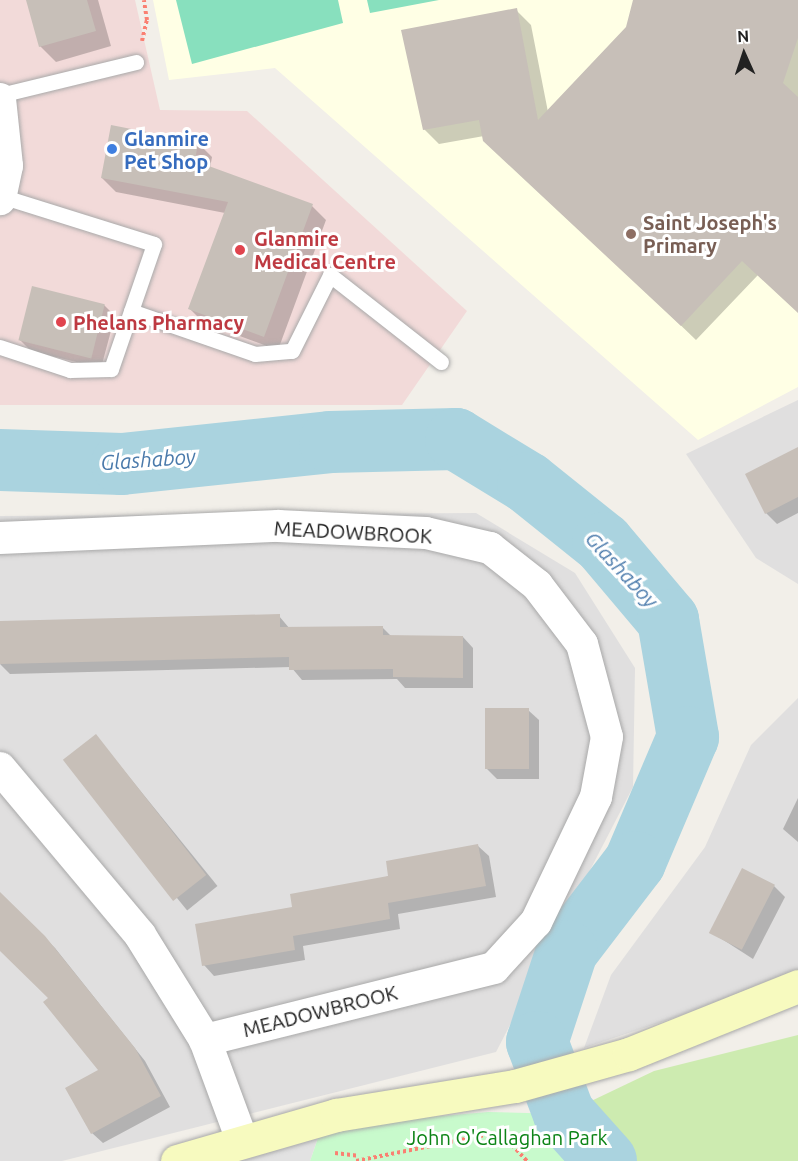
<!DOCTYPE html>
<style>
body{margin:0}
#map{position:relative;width:798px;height:1161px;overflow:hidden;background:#f2efe9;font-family:Ubuntu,sans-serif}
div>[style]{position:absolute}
.residential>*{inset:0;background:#e0dfdf}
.commercial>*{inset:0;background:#f2dad9}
.education>*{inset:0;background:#ffffe5}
.grass>*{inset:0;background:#cdebb0}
.park>*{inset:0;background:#c8facc}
.pitch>*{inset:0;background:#88e0be}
.parking>*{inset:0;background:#e2e2e2}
.shadow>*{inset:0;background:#0003;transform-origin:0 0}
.river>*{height:62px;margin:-31px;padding:0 31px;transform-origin:31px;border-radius:31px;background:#aad3df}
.building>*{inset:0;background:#c7bfb8;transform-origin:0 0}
.path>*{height:4px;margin-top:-2px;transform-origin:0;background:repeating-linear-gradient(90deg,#fa8072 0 3px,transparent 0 6px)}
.roads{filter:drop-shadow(0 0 2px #a9a9a9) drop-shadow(0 0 2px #a9a9a9)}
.lane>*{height:15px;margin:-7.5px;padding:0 7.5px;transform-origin:7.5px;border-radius:7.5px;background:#fff}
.street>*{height:32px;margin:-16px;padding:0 16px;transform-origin:16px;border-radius:16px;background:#fff}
.secondary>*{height:33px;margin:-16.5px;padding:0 16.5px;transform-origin:16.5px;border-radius:16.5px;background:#f7fabf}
.dots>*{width:16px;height:16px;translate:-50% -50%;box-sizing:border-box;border:3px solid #fff;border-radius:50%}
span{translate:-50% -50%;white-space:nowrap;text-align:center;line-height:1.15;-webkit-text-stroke:6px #fff;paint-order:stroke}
.shop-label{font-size:20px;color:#366cbe;font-weight:700}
.left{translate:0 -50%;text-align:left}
.education-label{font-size:20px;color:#785e54;font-weight:700}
.health-label{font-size:20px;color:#be3a42;font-weight:700}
.street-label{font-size:20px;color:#222}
.park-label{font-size:20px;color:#0c8416}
.water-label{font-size:21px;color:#4a7aab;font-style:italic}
.north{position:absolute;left:714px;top:24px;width:60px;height:60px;-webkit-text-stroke:4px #fff;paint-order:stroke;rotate:357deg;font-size:16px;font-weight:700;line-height:24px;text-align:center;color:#222}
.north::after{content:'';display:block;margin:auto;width:21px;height:27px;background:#222;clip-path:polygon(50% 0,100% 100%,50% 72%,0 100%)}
</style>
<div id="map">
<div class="residential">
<div style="clip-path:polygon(798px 400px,798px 584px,756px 558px,686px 454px)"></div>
<div style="clip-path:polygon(476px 513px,575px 573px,635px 668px,633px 787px,496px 1052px,62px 1161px,0 1161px,0 516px)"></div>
<div style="clip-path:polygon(798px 698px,798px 976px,584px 1048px,611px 975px,705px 847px,751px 745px)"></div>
</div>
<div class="commercial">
<div style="clip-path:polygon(0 0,135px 0,160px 110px,247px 111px,467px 311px,402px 405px,0 405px)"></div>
</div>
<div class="education">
<div style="clip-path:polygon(153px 0,798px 0,798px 387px,698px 440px,275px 68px,169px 80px)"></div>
</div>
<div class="grass">
<div style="clip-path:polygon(798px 1035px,798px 1161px,617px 1161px,564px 1114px,654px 1071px)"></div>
</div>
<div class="park">
<div style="clip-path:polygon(488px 1112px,564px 1114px,606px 1161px,310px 1161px,322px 1126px)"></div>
</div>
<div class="pitch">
<div style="clip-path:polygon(176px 0,338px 0,343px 23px,192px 64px)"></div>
<div style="clip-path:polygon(367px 0,439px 0,370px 13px)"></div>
</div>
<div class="parking">
<div style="clip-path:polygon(322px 1126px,310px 1161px,226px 1161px)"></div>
</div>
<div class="shadow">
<div style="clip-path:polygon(27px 0,98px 0,111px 46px,56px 62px,40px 46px)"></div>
<div style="clip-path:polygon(635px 0,798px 0,798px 312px,758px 275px,696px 340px,484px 136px,439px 144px,424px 129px,516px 10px,531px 25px,548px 112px,628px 27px)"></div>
<div style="clip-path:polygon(198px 143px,212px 157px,210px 168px,312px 206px,326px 220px,278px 350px,204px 323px,190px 309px,225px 213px,116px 192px,102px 178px)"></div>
<div style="clip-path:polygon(104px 305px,115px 316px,101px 368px,31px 351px,20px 340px)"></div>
<div style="clip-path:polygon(798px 450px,798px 513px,777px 524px,766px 513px)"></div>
<div style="clip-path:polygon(279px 616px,290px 629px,383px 628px,391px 636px,463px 637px,473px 648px,473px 688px,405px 688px,397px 679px,302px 680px,291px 667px,10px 674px,0 664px,0 623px)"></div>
<div style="clip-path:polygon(528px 710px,539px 720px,539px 779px,497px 779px,486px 768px)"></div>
<div style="left:96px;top:736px;width:193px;height:39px;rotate:51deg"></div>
<div style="clip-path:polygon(798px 798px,798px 842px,783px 829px)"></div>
<div style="clip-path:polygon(478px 846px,489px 856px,496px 897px,398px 914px,400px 929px,303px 946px,305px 960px,214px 976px,204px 965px,294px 908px)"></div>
<div style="clip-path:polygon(774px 886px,785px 897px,753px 959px,711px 932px)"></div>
<div style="clip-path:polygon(0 894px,55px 948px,145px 1061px,170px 1107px,103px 1143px,92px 1133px,100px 1071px,50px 998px,0 950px)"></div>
</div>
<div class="river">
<div style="left:0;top:460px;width:122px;rotate:1.9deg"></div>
<div style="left:122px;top:464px;width:209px;rotate:-6deg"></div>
<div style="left:330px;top:442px;width:126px;rotate:-1.4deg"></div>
<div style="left:456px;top:439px;width:84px;rotate:31.4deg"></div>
<div style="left:528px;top:483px;width:96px;rotate:38.7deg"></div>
<div style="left:603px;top:543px;width:101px;rotate:49.8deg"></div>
<div style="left:668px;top:620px;width:119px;rotate:80.3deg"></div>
<div style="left:688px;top:737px;width:136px;rotate:113deg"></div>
<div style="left:635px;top:862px;width:112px;rotate:127.4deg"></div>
<div style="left:567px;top:951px;width:96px;rotate:108.2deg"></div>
<div style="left:537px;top:1042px;width:77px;rotate:69.4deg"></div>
<div style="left:564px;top:1114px;width:63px;rotate:48.2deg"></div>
</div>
<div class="building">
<div style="clip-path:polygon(26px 0,87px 0,96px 31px,39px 47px)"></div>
<div style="clip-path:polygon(633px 0,798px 0,798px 38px,783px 83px,798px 97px,798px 313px,742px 261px,681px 326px,483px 141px,479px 120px,423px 130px,401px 30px,517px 8px,538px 120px,626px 27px)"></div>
<div style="clip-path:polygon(111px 125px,198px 142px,195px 161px,313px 204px,264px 337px,188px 309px,228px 202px,101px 178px)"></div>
<div style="left:32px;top:286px;width:75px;height:56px;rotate:14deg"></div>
<div style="clip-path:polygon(798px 447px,798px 497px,765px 514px,745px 474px)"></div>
<div style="clip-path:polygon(280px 614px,280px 627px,383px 626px,383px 635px,463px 636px,463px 678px,393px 677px,393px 669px,289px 670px,289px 657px,0 664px,0 621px)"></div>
<div style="left:485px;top:708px;width:44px;height:61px"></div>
<div style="left:96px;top:734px;width:179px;height:42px;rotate:52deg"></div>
<div style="clip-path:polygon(478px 844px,486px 886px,388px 903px,390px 919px,293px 936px,295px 950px,202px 966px,195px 924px,292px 907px,290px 894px,388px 876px,386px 861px)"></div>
<div style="left:742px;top:868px;width:37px;height:73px;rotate:27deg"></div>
<div style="clip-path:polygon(0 892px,45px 936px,135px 1048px,161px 1096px,91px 1134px,65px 1088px,98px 1070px,43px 1002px,48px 998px,0 951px)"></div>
</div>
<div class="path">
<div style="left:142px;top:41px;width:22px;rotate:-77deg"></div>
<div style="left:147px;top:20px;width:20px;rotate:-99deg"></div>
<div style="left:335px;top:1153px;width:23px;rotate:7deg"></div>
<div style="left:356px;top:1161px;width:147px;rotate:-11.4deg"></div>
<div style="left:500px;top:1132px;width:40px;rotate:47deg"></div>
</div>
<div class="roads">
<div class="lane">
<div style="left:0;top:95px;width:140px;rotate:-13.6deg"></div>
<div style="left:131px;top:311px;width:131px;rotate:19.1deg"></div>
<div style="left:255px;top:354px;width:37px;rotate:-5deg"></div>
<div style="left:292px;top:351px;width:85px;rotate:-63.4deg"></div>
<div style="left:330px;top:275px;width:141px;rotate:38.1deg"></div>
<div style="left:0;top:347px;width:74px;rotate:18.2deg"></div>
<div style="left:70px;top:370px;width:41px;rotate:-1.4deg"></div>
<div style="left:111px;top:369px;width:132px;rotate:-71deg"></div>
<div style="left:154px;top:244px;width:160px;rotate:-162.6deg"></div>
</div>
<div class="street">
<div style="left:0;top:99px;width:67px;rotate:84deg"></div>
<div style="left:7px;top:166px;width:34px;rotate:102deg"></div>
<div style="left:0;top:538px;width:278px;rotate:-2.5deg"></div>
<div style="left:278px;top:526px;width:148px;rotate:2.7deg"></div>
<div style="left:426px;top:533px;width:66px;rotate:13.2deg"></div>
<div style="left:490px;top:548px;width:60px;rotate:38.2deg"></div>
<div style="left:537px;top:585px;width:74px;rotate:52.7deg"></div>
<div style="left:582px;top:644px;width:96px;rotate:75deg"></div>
<div style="left:607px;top:737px;width:61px;rotate:100.4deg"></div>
<div style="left:596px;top:797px;width:139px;rotate:115.6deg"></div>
<div style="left:536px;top:922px;width:62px;rotate:132.4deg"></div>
<div style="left:494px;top:968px;width:298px;rotate:166deg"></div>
<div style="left:0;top:768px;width:218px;rotate:50deg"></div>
<div style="left:140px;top:935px;width:123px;rotate:58.2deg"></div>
<div style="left:205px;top:1040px;width:107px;rotate:69.7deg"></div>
</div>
<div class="secondary">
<div style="left:177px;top:1161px;width:166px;rotate:-16.1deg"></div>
<div style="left:336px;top:1115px;width:181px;rotate:-9.2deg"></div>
<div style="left:515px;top:1086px;width:118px;rotate:-15.7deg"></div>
<div style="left:629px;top:1054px;width:182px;rotate:-21.9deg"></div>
</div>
</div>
<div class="dots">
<div style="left:112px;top:149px;background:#3f7fe0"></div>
<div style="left:631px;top:234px;background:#8d6e63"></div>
<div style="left:240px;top:250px;background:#e0444e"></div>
<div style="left:61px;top:322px;background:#e0444e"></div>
</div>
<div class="shop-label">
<span class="left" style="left:124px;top:150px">Glanmire<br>Pet Shop</span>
</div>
<div class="education-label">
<span class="left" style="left:643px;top:234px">Saint Joseph's<br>Primary</span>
</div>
<div class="health-label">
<span class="left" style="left:254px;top:250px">Glanmire<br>Medical Centre</span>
<span class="left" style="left:73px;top:322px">Phelans Pharmacy</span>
</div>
<div class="street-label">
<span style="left:353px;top:532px;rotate:3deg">MEADOWBROOK</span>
<span style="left:320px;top:1011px;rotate:-14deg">MEADOWBROOK</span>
</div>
<div class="park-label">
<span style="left:507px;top:1137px">John O'Callaghan Park</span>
</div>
<div class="water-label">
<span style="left:148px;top:459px;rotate:-4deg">Glashaboy</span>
<span style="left:622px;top:569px;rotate:47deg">Glashaboy</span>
</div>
<div class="north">N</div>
</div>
